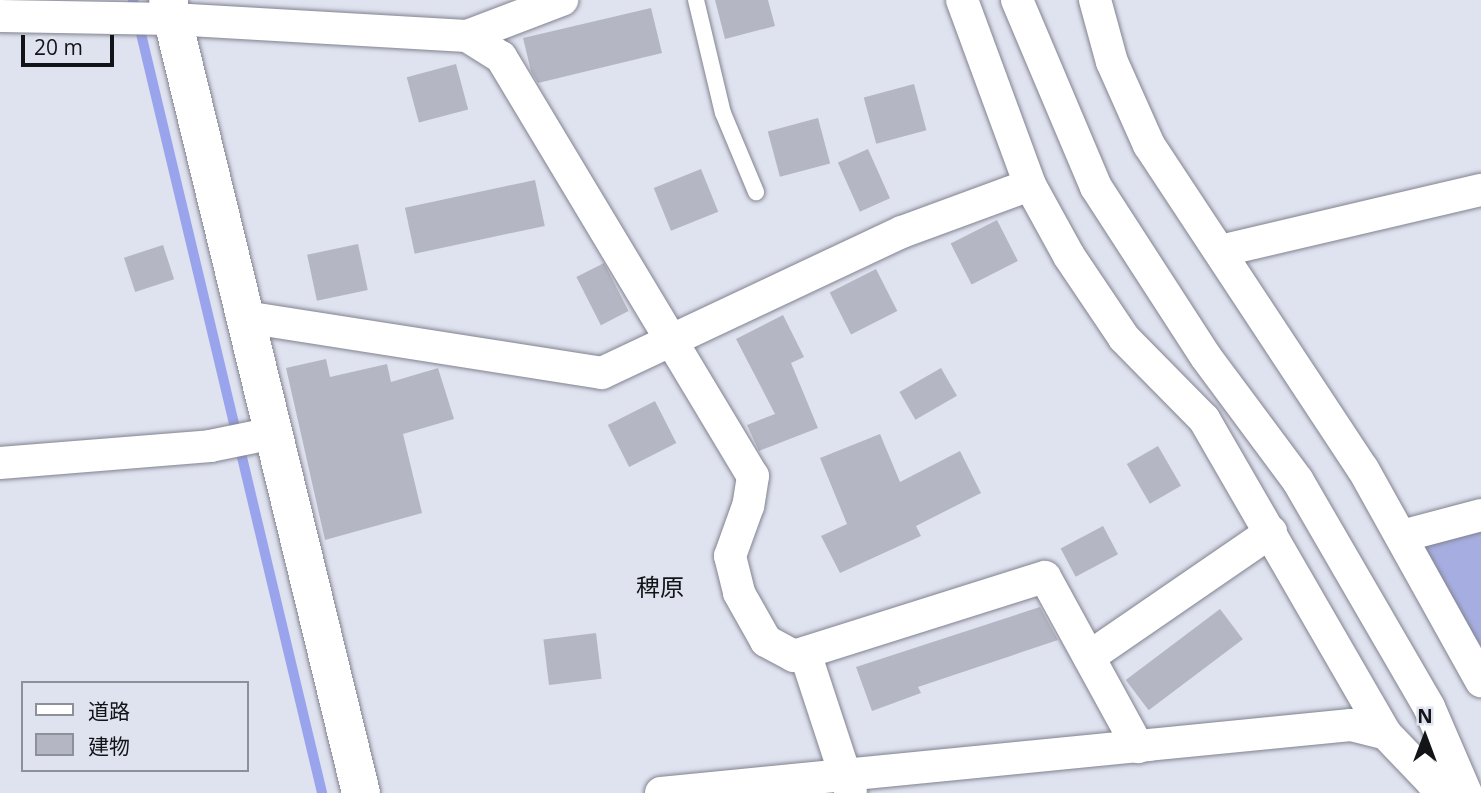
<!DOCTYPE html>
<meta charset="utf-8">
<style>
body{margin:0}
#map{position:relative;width:1481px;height:793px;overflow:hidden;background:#dfe2ef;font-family:"Open Sans","Noto Sans JP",sans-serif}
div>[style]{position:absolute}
.green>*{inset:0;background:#a6aee1}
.stream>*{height:10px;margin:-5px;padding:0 5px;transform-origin:5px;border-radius:5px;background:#9aa4ed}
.building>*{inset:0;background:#b4b7c3;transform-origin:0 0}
.roads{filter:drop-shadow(0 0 2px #81838f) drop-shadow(0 0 2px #81838f)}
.service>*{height:16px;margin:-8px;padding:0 8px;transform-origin:8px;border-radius:8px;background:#fff}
.minor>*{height:32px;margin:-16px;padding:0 16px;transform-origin:16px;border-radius:16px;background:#fff}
.tertiary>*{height:38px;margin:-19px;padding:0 19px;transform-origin:19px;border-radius:19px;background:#fff}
span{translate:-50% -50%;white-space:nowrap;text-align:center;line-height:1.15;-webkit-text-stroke:5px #dfe2ef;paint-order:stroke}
.quarter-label{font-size:24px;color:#131418}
.legend{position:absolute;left:21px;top:681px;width:228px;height:91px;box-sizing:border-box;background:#dfe2ef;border:2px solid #8d9099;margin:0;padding:9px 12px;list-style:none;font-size:21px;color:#131418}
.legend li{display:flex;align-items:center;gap:14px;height:35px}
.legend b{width:35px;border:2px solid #8d9099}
.north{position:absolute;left:1390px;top:702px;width:70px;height:70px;-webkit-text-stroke:5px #dfe2ef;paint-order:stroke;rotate:0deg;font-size:19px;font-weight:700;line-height:28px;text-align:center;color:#131418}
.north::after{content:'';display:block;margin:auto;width:24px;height:32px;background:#131418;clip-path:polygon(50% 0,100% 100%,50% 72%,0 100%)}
.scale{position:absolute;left:21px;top:35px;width:93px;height:32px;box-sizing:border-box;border:4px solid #131418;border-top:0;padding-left:9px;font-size:21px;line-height:24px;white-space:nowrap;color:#131418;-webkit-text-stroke:5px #dfe2ef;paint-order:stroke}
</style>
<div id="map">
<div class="green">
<div style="clip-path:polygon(1481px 515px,1481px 646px,1402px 536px)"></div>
</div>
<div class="stream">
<div style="left:133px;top:0;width:815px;rotate:76.59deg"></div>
</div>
<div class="building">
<div style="clip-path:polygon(715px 0,768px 0,775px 26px,725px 39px)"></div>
<div style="clip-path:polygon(651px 8px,662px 53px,538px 83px,531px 71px,523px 38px)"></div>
<div style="left:456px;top:64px;width:47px;height:51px;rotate:75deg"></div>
<div style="left:914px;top:84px;width:48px;height:52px;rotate:75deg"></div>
<div style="left:818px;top:118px;width:47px;height:52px;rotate:75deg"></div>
<div style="left:868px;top:149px;width:54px;height:33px;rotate:66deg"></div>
<div style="left:701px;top:169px;width:46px;height:51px;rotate:68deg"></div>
<div style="left:535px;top:180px;width:47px;height:133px;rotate:78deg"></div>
<div style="left:997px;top:220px;width:46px;height:52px;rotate:63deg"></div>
<div style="left:358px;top:244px;width:47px;height:52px;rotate:78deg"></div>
<div style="left:163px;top:245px;width:36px;height:41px;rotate:72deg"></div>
<div style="left:604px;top:263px;width:54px;height:31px;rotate:63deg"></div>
<div style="left:876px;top:269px;width:47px;height:52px;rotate:63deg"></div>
<div style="clip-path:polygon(783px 315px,804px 357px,791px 363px,818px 428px,759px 451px,747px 425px,775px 414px,736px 339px)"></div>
<div style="clip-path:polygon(326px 359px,330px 377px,387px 364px,391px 382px,438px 368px,454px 419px,403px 434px,422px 513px,325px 540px,286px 368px)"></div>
<div style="left:941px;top:368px;width:32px;height:48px;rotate:60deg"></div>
<div style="left:655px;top:401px;width:47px;height:53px;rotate:63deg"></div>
<div style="clip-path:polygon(880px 434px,900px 482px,960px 451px,981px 493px,916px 526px,921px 536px,840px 573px,821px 536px,847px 524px,820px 458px)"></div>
<div style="left:1158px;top:446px;width:46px;height:36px;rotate:60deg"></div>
<div style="left:1103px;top:526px;width:32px;height:48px;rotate:62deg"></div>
<div style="clip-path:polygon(1040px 607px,1058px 640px,918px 687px,921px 693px,872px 711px,856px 667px)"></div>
<div style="left:1220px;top:609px;width:38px;height:118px;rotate:53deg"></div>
<div style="left:596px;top:633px;width:46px;height:53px;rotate:83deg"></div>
</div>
<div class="roads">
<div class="service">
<div style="left:696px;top:0;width:116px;rotate:76.6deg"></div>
<div style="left:723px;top:113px;width:86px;rotate:67.3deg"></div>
</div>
<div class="minor">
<div style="left:962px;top:0;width:197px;rotate:69.8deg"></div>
<div style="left:1030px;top:185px;width:81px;rotate:61.2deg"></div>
<div style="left:1069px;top:256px;width:99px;rotate:56.1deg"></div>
<div style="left:1124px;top:338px;width:114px;rotate:45.4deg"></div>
<div style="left:1204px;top:419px;width:364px;rotate:60deg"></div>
<div style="left:1017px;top:0;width:203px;rotate:67.1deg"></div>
<div style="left:1096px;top:187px;width:202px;rotate:57.1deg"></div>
<div style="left:1206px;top:357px;width:154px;rotate:53.4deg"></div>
<div style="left:1298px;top:481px;width:261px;rotate:59.9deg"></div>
<div style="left:1429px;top:707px;width:94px;rotate:66.7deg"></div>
<div style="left:1095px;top:0;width:64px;rotate:74.7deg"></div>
<div style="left:1112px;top:62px;width:91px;rotate:66deg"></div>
<div style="left:1149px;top:145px;width:388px;rotate:56.6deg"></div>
<div style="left:1363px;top:469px;width:243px;rotate:60.9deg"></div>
<div style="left:0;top:16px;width:172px;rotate:1deg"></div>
<div style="left:172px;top:19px;width:295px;rotate:3.3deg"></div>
<div style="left:467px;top:36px;width:40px;rotate:32deg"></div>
<div style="left:501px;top:57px;width:489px;rotate:59deg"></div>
<div style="left:753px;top:476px;width:30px;rotate:99deg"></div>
<div style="left:748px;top:506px;width:53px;rotate:109.8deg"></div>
<div style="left:730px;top:556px;width:38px;rotate:76deg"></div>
<div style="left:739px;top:593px;width:55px;rotate:60.6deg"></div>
<div style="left:766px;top:641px;width:32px;rotate:28deg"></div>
<div style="left:794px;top:656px;width:263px;rotate:-17.5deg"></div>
<div style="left:1045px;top:577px;width:194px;rotate:61.3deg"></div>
<div style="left:467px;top:36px;width:102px;rotate:-20.8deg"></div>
<div style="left:1220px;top:251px;width:268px;rotate:-13.2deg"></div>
<div style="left:245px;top:317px;width:361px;rotate:8.9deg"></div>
<div style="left:602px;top:373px;width:331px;rotate:-25.2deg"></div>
<div style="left:902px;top:232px;width:136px;rotate:-20.2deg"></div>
<div style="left:0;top:463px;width:211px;rotate:-4.6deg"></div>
<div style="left:210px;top:446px;width:65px;rotate:-11.5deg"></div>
<div style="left:1402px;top:536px;width:82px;rotate:-14.9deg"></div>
<div style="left:805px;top:653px;width:147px;rotate:71.8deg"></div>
<div style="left:1089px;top:657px;width:221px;rotate:-34.5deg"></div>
<div style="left:661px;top:793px;width:693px;rotate:-5.63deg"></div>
<div style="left:1351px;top:725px;width:36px;rotate:14deg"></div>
<div style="left:1386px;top:734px;width:65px;rotate:46.2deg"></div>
<div style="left:1431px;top:781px;width:28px;rotate:26deg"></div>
</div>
<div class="tertiary">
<div style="left:168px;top:0;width:816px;rotate:76.32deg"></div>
</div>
</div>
<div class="quarter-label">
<span style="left:660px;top:587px">稗原</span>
</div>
<ul class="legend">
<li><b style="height:9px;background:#fff"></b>道路</li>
<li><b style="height:19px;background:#b4b7c3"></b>建物</li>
</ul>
<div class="north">N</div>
<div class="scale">20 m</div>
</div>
